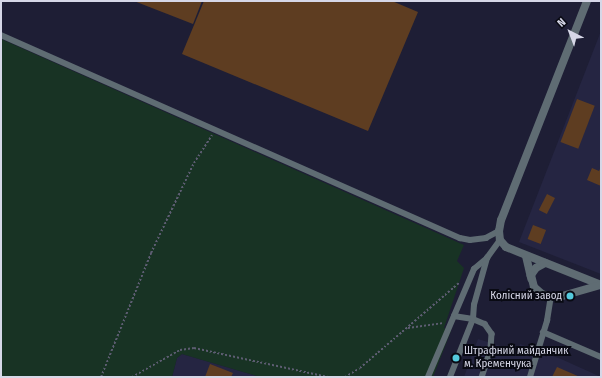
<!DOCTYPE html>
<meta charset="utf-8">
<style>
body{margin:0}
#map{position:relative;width:602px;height:378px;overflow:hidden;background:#1e1e35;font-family:"Fira Sans Condensed",sans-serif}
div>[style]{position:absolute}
.built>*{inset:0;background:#252542}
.green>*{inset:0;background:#183324}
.building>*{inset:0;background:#5e3d21;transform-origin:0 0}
.path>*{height:2px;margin-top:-1px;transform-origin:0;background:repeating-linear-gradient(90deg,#5d5d72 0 2px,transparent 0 4px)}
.service>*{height:5.5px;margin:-2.75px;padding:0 2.75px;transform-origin:2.75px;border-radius:2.75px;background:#5f6c73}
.tertiary>*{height:8px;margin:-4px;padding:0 4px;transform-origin:4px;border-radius:4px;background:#5f6c73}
.dots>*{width:11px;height:11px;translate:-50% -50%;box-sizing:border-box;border:2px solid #090a13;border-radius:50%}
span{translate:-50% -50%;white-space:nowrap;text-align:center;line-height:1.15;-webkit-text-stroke:4px #090a13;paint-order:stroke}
.poi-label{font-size:11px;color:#d6d7e7}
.right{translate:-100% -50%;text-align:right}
.left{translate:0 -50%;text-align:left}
.frame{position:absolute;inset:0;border:2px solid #d6d7e7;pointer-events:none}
.north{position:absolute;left:550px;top:12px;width:40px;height:40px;-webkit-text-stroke:3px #090a13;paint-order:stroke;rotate:318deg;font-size:11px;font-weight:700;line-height:16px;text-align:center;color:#d6d7e7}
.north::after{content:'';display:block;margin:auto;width:14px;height:18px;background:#d6d7e7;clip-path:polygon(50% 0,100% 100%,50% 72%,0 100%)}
</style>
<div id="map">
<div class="built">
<div style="clip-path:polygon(601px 31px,601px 274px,519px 242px)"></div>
<div style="clip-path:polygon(478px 339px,517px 351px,520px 344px,561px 359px,601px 377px,464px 377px)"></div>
<div style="clip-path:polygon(182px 354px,260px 377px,172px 377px,177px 358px)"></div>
</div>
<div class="green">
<div style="clip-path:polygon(1px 39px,464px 245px,457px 261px,464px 268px,444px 328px,451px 331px,433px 377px,260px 377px,182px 354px,177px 358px,172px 377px,1px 377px)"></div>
</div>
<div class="building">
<div style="clip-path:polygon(134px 1px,202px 1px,193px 24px)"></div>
<div style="clip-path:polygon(204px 1px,392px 1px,418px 12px,368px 131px,182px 54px)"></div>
<div style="left:577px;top:99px;width:19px;height:46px;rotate:21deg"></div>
<div style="clip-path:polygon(601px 167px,601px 186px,587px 180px,592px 168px,599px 171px)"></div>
<div style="left:547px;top:194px;width:9px;height:18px;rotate:27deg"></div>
<div style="left:533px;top:225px;width:14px;height:15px;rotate:21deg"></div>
<div style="clip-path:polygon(210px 364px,233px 373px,231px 377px,205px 377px)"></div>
<div style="clip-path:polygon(557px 367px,580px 377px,552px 377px)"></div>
</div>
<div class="path">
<div style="left:408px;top:328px;width:35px;rotate:-8deg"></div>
<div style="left:101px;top:377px;width:134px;rotate:-68deg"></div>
<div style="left:151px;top:253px;width:100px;rotate:-64.5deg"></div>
<div style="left:194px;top:163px;width:33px;rotate:-57deg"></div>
<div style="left:132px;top:377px;width:55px;rotate:-29.4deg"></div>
<div style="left:180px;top:350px;width:14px;rotate:-8deg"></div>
<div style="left:194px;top:348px;width:137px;rotate:12.2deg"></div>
<div style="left:345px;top:377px;width:17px;rotate:-31deg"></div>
<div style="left:360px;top:368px;width:132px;rotate:-40.7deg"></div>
</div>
<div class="service">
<div style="left:1px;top:35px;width:502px;rotate:23.86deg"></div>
<div style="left:460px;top:238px;width:10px;rotate:11deg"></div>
<div style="left:470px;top:240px;width:16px;rotate:-7deg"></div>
<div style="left:486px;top:238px;width:15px;rotate:-28deg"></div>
<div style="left:454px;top:316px;width:19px;rotate:9deg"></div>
<div style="left:473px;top:319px;width:13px;rotate:23deg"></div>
<div style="left:485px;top:324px;width:12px;rotate:55deg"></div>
<div style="left:492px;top:334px;width:16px;rotate:94deg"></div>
<div style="left:491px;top:350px;width:28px;rotate:108deg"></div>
<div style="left:543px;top:332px;width:63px;rotate:23.3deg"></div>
<div style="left:428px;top:377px;width:117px;rotate:-66.9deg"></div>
<div style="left:474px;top:269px;width:17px;rotate:-40deg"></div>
<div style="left:450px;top:377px;width:62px;rotate:-68.4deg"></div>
<div style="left:473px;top:319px;width:14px;rotate:-86deg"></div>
<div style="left:474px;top:305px;width:49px;rotate:-74.5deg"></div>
<div style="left:487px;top:258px;width:22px;rotate:-54deg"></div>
<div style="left:530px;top:377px;width:59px;rotate:-73.1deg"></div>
<div style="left:547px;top:321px;width:24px;rotate:-81deg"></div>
</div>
<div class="tertiary">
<div style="left:587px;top:1px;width:235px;rotate:111.4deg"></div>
<div style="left:501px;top:220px;width:11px;rotate:100deg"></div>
<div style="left:499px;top:231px;width:9px;rotate:84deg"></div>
<div style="left:500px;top:240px;width:9px;rotate:49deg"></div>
<div style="left:506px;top:247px;width:102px;rotate:21.8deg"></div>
<div style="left:526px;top:256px;width:23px;rotate:77deg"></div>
<div style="left:545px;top:263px;width:10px;rotate:151deg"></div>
<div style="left:536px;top:268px;width:9px;rotate:126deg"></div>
<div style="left:531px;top:275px;width:12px;rotate:76deg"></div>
<div style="left:534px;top:287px;width:11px;rotate:41deg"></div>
<div style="left:542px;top:294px;width:9px;rotate:18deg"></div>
<div style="left:551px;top:297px;width:11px;rotate:-5deg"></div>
<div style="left:562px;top:296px;width:40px;rotate:-16deg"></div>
</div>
<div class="dots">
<div style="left:570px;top:296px;background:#54cadd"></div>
<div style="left:456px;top:358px;background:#54cadd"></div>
</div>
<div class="poi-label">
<span class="right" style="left:562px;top:296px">Колісний завод</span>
<span class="left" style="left:464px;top:358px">Штрафний майданчик<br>м. Кременчука</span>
</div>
<div class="frame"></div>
<div class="north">N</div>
</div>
